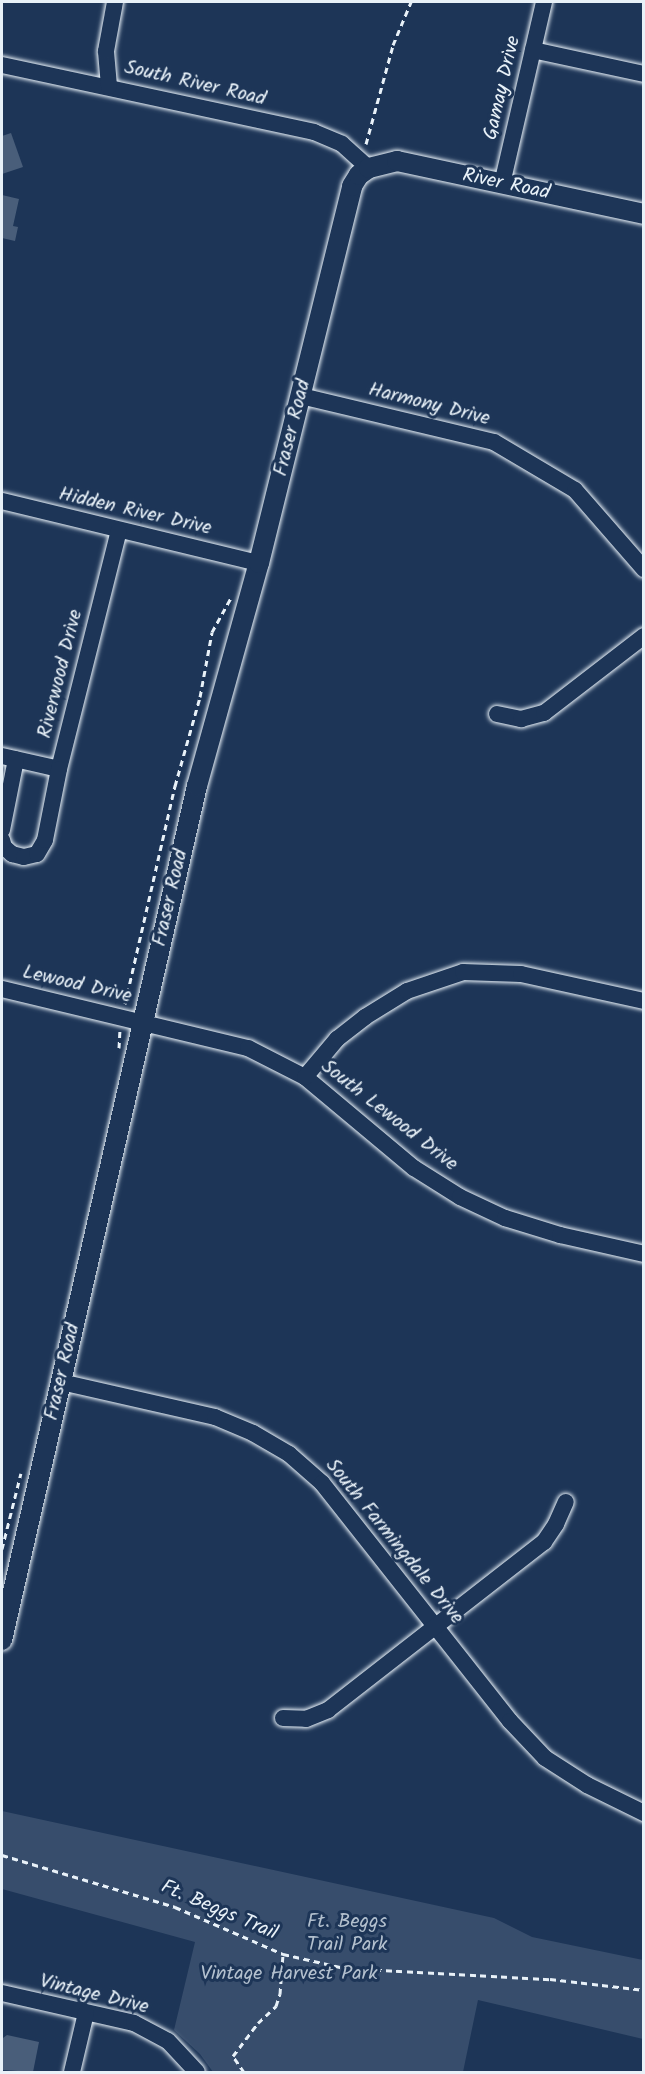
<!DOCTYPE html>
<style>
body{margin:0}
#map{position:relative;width:645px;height:2074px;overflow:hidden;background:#1d3557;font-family:Kalam,sans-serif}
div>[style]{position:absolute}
.green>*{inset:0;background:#374d6c}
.building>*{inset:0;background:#495e7a}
.path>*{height:3px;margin-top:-1.5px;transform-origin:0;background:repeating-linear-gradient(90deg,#e8f1f8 0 6px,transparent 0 10.5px)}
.roads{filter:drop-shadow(0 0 2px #e8f1f8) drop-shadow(0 0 2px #e8f1f8)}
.minor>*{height:16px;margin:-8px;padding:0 8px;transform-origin:8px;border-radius:8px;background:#1d3557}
.tertiary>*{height:20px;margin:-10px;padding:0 10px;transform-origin:10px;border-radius:10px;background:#1d3557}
span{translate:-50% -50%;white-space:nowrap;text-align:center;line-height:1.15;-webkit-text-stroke:6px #1d3557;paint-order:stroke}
.street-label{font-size:20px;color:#e8f1f8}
.park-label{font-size:20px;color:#b3c0ce}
.frame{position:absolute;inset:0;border:3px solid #e8f1f8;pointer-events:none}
</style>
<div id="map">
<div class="green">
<div style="clip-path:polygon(2px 1811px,494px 1918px,532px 1937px,643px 1960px,643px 2039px,478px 2000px,463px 2072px,213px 2072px,200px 2054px,174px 2030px,195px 1942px,2px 1889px)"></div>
</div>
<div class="building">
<div style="clip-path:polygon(11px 133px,23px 167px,2px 174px,2px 136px)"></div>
<div style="clip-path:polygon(2px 195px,19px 199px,13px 226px,18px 227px,15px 241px,2px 238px)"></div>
<div style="clip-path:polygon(7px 2035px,39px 2042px,33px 2072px,2px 2070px,2px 2045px,3px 2038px)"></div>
</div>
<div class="path">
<div style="left:366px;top:144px;width:103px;rotate:-74.7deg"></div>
<div style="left:393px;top:45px;width:47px;rotate:-67.3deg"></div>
<div style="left:125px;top:1004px;width:224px;rotate:-77.1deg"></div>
<div style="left:175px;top:786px;width:92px;rotate:-74.3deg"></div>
<div style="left:200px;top:697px;width:66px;rotate:-79.5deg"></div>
<div style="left:212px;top:632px;width:38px;rotate:-61deg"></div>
<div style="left:119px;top:1048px;width:17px;rotate:-87deg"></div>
<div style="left:2px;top:1549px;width:78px;rotate:-76deg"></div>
<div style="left:2px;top:1855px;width:181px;rotate:16.7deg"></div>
<div style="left:175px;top:1907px;width:118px;rotate:23.5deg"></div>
<div style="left:283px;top:1954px;width:63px;rotate:12.9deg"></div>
<div style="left:344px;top:1968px;width:206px;rotate:3.1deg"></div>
<div style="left:550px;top:1979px;width:95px;rotate:6.7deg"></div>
<div style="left:244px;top:2072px;width:19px;rotate:-125deg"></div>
<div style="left:233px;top:2056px;width:41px;rotate:-52.9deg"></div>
<div style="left:258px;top:2023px;width:25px;rotate:-43deg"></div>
<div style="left:276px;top:2006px;width:13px;rotate:-72deg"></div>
<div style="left:280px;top:1994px;width:40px;rotate:-85.7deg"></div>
</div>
<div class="roads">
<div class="minor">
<div style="left:533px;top:50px;width:114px;rotate:12.2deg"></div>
<div style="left:2px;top:65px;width:319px;rotate:12.1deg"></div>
<div style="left:314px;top:132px;width:30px;rotate:23deg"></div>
<div style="left:342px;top:144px;width:36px;rotate:42deg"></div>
<div style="left:109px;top:86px;width:35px;rotate:-95deg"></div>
<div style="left:106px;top:51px;width:50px;rotate:-79.6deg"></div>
<div style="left:502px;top:184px;width:187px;rotate:-77deg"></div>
<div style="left:301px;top:396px;width:198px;rotate:13.4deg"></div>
<div style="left:494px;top:442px;width:94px;rotate:30.7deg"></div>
<div style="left:575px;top:490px;width:105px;rotate:48.9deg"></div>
<div style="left:2px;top:501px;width:264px;rotate:13.6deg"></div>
<div style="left:497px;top:714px;width:25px;rotate:12deg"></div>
<div style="left:521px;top:719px;width:24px;rotate:-15deg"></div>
<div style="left:544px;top:713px;width:126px;rotate:-37.6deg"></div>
<div style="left:2px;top:756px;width:58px;rotate:12.8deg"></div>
<div style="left:59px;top:769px;width:245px;rotate:-75.9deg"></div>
<div style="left:2px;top:830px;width:72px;rotate:-78.8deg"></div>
<div style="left:2px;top:840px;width:7px;rotate:74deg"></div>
<div style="left:4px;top:847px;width:11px;rotate:41deg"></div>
<div style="left:12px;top:854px;width:12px;rotate:14deg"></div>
<div style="left:24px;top:857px;width:13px;rotate:-13deg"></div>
<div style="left:37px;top:854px;width:16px;rotate:-60deg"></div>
<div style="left:45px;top:840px;width:72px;rotate:-78.8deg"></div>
<div style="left:2px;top:989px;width:253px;rotate:13.5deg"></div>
<div style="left:248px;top:1048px;width:64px;rotate:27deg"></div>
<div style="left:305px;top:1077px;width:142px;rotate:39.9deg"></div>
<div style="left:414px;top:1168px;width:54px;rotate:32.2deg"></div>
<div style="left:460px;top:1197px;width:50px;rotate:25deg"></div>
<div style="left:505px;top:1218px;width:58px;rotate:17.2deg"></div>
<div style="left:560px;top:1235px;width:86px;rotate:12.7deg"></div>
<div style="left:305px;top:1077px;width:50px;rotate:-49.9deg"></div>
<div style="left:337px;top:1039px;width:36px;rotate:-38deg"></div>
<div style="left:365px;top:1017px;width:49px;rotate:-31.8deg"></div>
<div style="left:407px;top:991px;width:59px;rotate:-18.7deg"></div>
<div style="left:463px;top:972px;width:58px;rotate:2deg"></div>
<div style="left:521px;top:974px;width:126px;rotate:12.4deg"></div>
<div style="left:61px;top:1382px;width:158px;rotate:12.8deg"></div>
<div style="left:215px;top:1417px;width:41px;rotate:22.8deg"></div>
<div style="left:253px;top:1433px;width:42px;rotate:30.3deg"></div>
<div style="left:289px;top:1454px;width:44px;rotate:41.3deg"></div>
<div style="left:322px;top:1483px;width:303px;rotate:51.7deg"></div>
<div style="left:510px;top:1721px;width:51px;rotate:46.6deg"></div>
<div style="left:545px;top:1758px;width:50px;rotate:32.7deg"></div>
<div style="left:587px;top:1785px;width:64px;rotate:26.2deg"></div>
<div style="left:283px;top:1718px;width:23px;rotate:2deg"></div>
<div style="left:306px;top:1719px;width:24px;rotate:-22deg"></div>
<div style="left:328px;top:1710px;width:274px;rotate:-37.9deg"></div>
<div style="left:544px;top:1542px;width:22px;rotate:-56deg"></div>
<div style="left:556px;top:1524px;width:24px;rotate:-66deg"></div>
<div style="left:2px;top:1993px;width:135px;rotate:12.8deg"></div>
<div style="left:134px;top:2023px;width:38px;rotate:28deg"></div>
<div style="left:168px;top:2041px;width:42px;rotate:46.9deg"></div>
<div style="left:72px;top:2072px;width:61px;rotate:-76.7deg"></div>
</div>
<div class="tertiary">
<div style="left:2px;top:1640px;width:876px;rotate:-77.14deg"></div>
<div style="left:197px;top:786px;width:231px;rotate:-74.5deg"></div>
<div style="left:259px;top:563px;width:388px;rotate:-76.1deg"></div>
<div style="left:352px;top:186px;width:13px;rotate:-58deg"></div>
<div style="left:359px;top:175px;width:12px;rotate:-35deg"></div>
<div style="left:369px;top:168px;width:29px;rotate:-14deg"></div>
<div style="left:397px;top:161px;width:253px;rotate:12.1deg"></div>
</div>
</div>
<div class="street-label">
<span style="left:195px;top:84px;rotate:13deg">South River Road</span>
<span style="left:503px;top:88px;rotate:-77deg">Gamay Drive</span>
<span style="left:506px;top:185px;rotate:12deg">River Road</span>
<span style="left:429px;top:405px;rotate:14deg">Harmony Drive</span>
<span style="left:293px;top:428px;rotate:-76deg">Fraser Road</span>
<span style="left:135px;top:512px;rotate:13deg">Hidden River Drive</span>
<span style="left:61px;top:674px;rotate:-76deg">Riverwood Drive</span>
<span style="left:171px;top:898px;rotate:-77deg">Fraser Road</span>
<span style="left:77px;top:985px;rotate:13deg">Lewood Drive</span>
<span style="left:389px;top:1116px;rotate:38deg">South Lewood Drive</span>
<span style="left:63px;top:1372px;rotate:-77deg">Fraser Road</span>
<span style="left:394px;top:1542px;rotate:51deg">South Farmingdale Drive</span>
<span style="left:219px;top:1911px;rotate:23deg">Ft. Beggs Trail</span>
<span style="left:94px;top:1995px;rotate:14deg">Vintage Drive</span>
</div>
<div class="park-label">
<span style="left:347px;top:1934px">Ft. Beggs<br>Trail Park</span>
<span style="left:289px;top:1974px">Vintage Harvest Park</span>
</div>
<div class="frame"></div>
</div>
